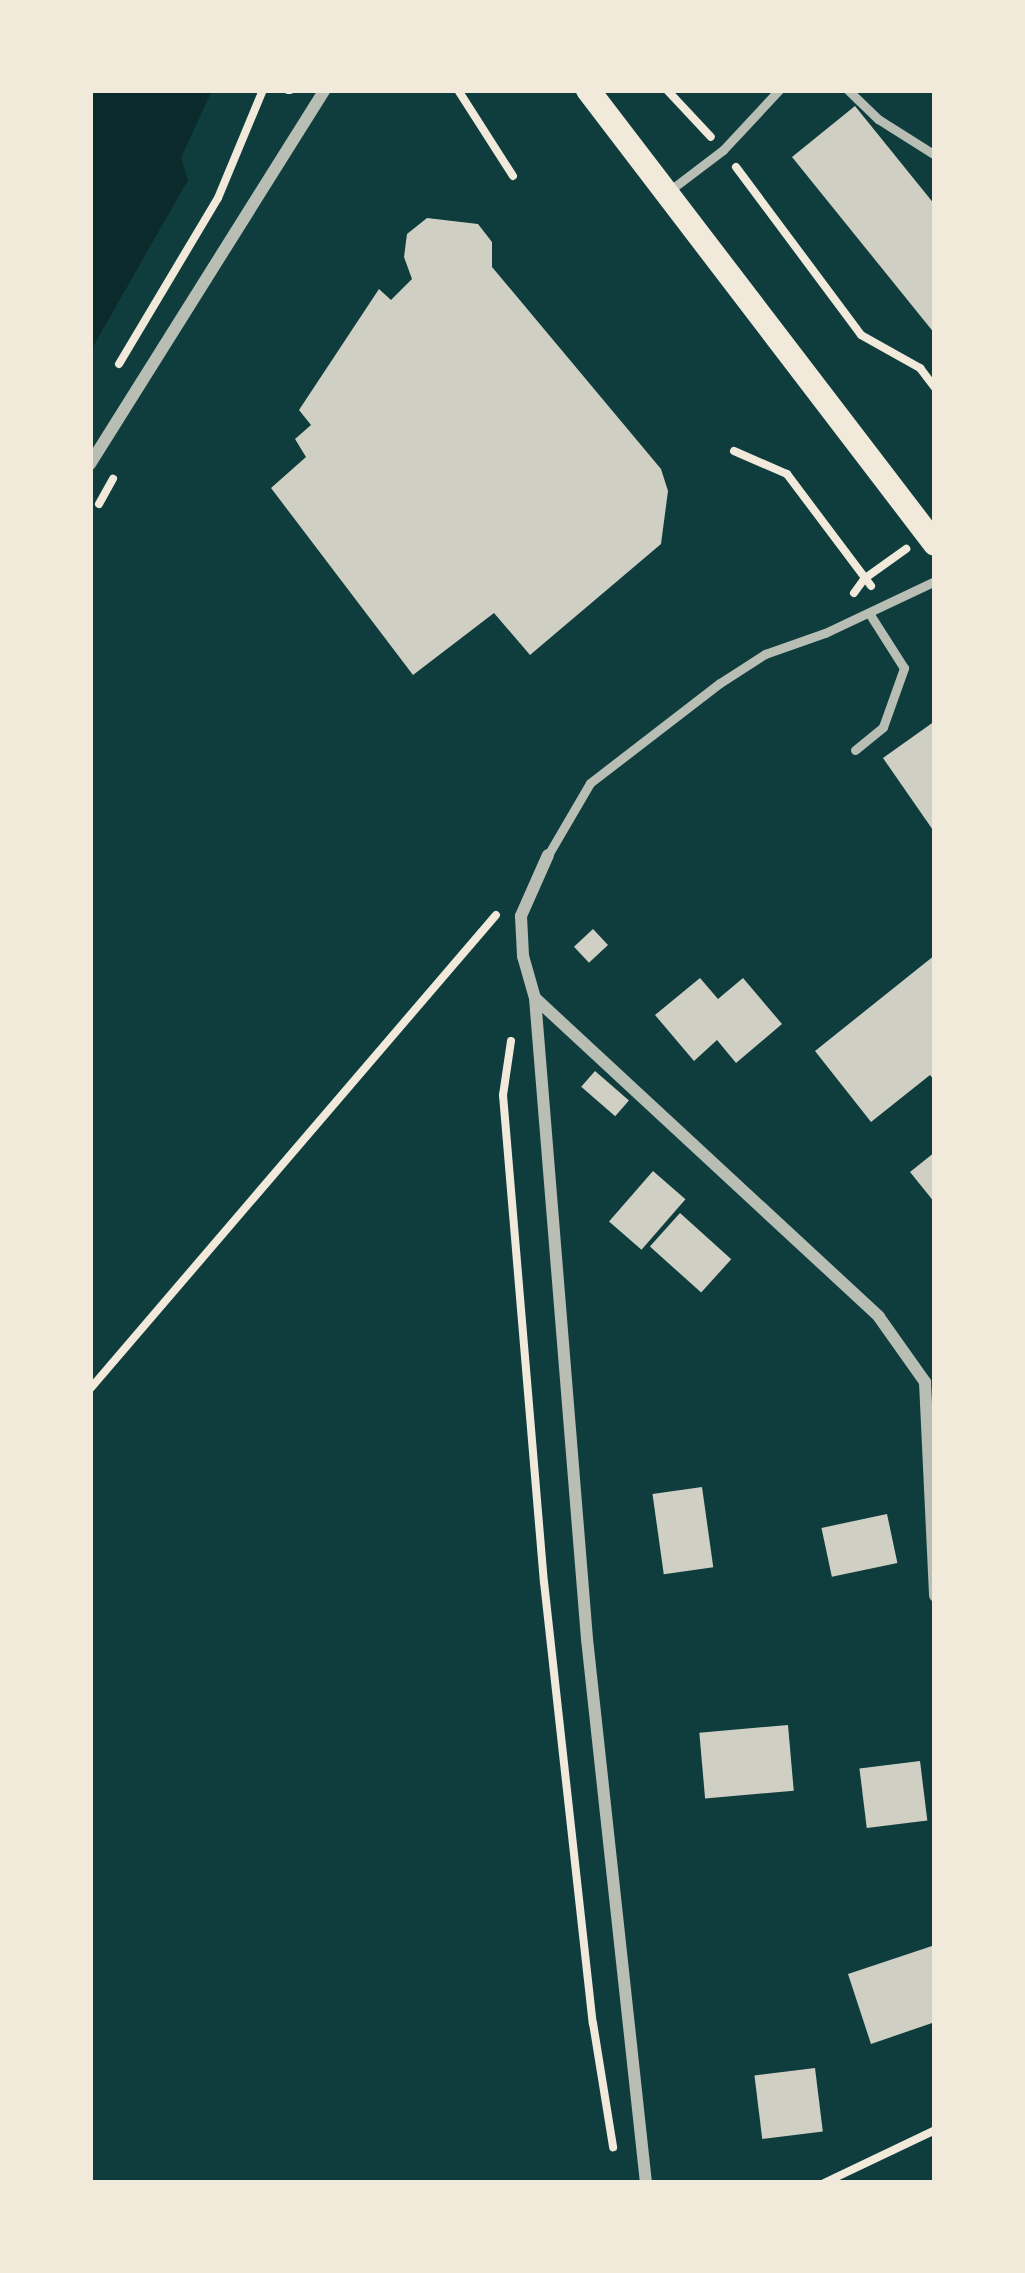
<!DOCTYPE html>
<style>
body{margin:0}
#map{position:relative;width:1025px;height:2273px;overflow:hidden;background:#0f3d3e;font-family:"Open Sans",sans-serif}
div>[style]{position:absolute}
.water>*{inset:0;background:#0a2a2b}
.building>*{inset:0;background:#cfcfc3;transform-origin:0 0}
.path>*{height:8px;margin:-4px;padding:0 4px;transform-origin:4px;border-radius:4px;background:#f1e9da}
.service>*{height:9px;margin:-4.5px;padding:0 4.5px;transform-origin:4.5px;border-radius:4.5px;background:#b8beb3}
.minor>*{height:12px;margin:-6px;padding:0 6px;transform-origin:6px;border-radius:6px;background:#b8beb3}
.secondary>*{height:24px;margin:-12px;padding:0 12px;transform-origin:12px;border-radius:12px;background:#f1e9da}
span{translate:-50% -50%;white-space:nowrap;text-align:center;line-height:1.15;-webkit-text-stroke:12px #f1e9da;paint-order:stroke}
.frame{position:absolute;inset:0;border:93px solid #f1e9da;pointer-events:none}
</style>
<div id="map">
<div class="water">
<div style="clip-path:polygon(90px 90px,212px 90px,181px 158px,188px 180px,90px 352px)"></div>
</div>
<div class="building">
<div style="clip-path:polygon(855px 106px,935px 205px,935px 334px,792px 157px)"></div>
<div style="clip-path:polygon(427px 218px,478px 224px,492px 242px,492px 267px,661px 469px,668px 491px,661px 544px,530px 655px,494px 613px,413px 675px,271px 488px,306px 457px,295px 439px,311px 425px,299px 410px,379px 289px,391px 300px,412px 279px,404px 257px,407px 234px)"></div>
<div style="clip-path:polygon(935px 721px,935px 833px,883px 758px)"></div>
<div style="left:593px;top:929px;width:22px;height:26px;rotate:47deg"></div>
<div style="clip-path:polygon(935px 955px,935px 1081px,930px 1075px,871px 1122px,815px 1051px)"></div>
<div style="clip-path:polygon(700px 978px,718px 999px,743px 978px,782px 1024px,736px 1063px,717px 1040px,694px 1061px,655px 1015px)"></div>
<div style="left:595px;top:1071px;width:45px;height:21px;rotate:41deg"></div>
<div style="clip-path:polygon(935px 1152px,935px 1203px,910px 1172px)"></div>
<div style="left:653px;top:1171px;width:43px;height:67px;rotate:41deg"></div>
<div style="left:680px;top:1213px;width:69px;height:45px;rotate:42deg"></div>
<div style="left:702px;top:1487px;width:81px;height:50px;rotate:82deg"></div>
<div style="left:887px;top:1514px;width:50px;height:67px;rotate:78deg"></div>
<div style="left:788px;top:1725px;width:66px;height:89px;rotate:85deg"></div>
<div style="left:920px;top:1761px;width:60px;height:61px;rotate:83deg"></div>
<div style="clip-path:polygon(935px 1945px,935px 2022px,871px 2044px,848px 1974px)"></div>
<div style="left:815px;top:2068px;width:64px;height:61px;rotate:83deg"></div>
</div>
<div class="path">
<div style="left:288px;top:90px;width:2px"></div>
<div style="left:458px;top:90px;width:102px;rotate:57.4deg"></div>
<div style="left:667px;top:90px;width:64px;rotate:46.9deg"></div>
<div style="left:736px;top:167px;width:209px;rotate:53.3deg"></div>
<div style="left:861px;top:335px;width:68px;rotate:29.2deg"></div>
<div style="left:920px;top:368px;width:25px;rotate:53deg"></div>
<div style="left:119px;top:364px;width:193px;rotate:-59.2deg"></div>
<div style="left:218px;top:198px;width:117px;rotate:-67.4deg"></div>
<div style="left:734px;top:451px;width:58px;rotate:23.5deg"></div>
<div style="left:787px;top:474px;width:140px;rotate:53.1deg"></div>
<div style="left:99px;top:504px;width:29px;rotate:-61deg"></div>
<div style="left:854px;top:593px;width:17px;rotate:-54deg"></div>
<div style="left:864px;top:579px;width:52px;rotate:-35.5deg"></div>
<div style="left:511px;top:1041px;width:55px;rotate:98.4deg"></div>
<div style="left:503px;top:1095px;width:489px;rotate:85.2deg"></div>
<div style="left:544px;top:1582px;width:444px;rotate:83.7deg"></div>
<div style="left:593px;top:2023px;width:126px;rotate:80.8deg"></div>
<div style="left:90px;top:1389px;width:624px;rotate:-49.42deg"></div>
<div style="left:824px;top:2183px;width:123px;rotate:-25.5deg"></div>
</div>
<div class="service">
<div style="left:848px;top:90px;width:42px;rotate:44deg"></div>
<div style="left:878px;top:119px;width:67px;rotate:32.3deg"></div>
<div style="left:669px;top:191px;width:68px;rotate:-37.2deg"></div>
<div style="left:723px;top:150px;width:82px;rotate:-47deg"></div>
<div style="left:855px;top:750px;width:36px;rotate:-39deg"></div>
<div style="left:883px;top:727px;width:63px;rotate:-70.4deg"></div>
<div style="left:904px;top:668px;width:65px;rotate:-122.5deg"></div>
<div style="left:548px;top:855px;width:83px;rotate:-59.7deg"></div>
<div style="left:590px;top:783px;width:164px;rotate:-37.6deg"></div>
<div style="left:720px;top:683px;width:54px;rotate:-32.8deg"></div>
<div style="left:765px;top:654px;width:64px;rotate:-19.3deg"></div>
<div style="left:825px;top:633px;width:122px;rotate:-25.3deg"></div>
</div>
<div class="minor">
<div style="left:90px;top:464px;width:442px;rotate:-57.9deg"></div>
<div style="left:548px;top:855px;width:67px;rotate:113.9deg"></div>
<div style="left:521px;top:916px;width:40px;rotate:87.1deg"></div>
<div style="left:523px;top:956px;width:44px;rotate:74.1deg"></div>
<div style="left:535px;top:998px;width:643px;rotate:85.36deg"></div>
<div style="left:587px;top:1639px;width:547px;rotate:83.81deg"></div>
<div style="left:535px;top:998px;width:469px;rotate:42.8deg"></div>
<div style="left:879px;top:1317px;width:80px;rotate:54.7deg"></div>
<div style="left:925px;top:1382px;width:214px;rotate:87.3deg"></div>
</div>
<div class="secondary">
<div style="left:588px;top:90px;width:571px;rotate:52.61deg"></div>
</div>
<div class="frame"></div>
</div>
